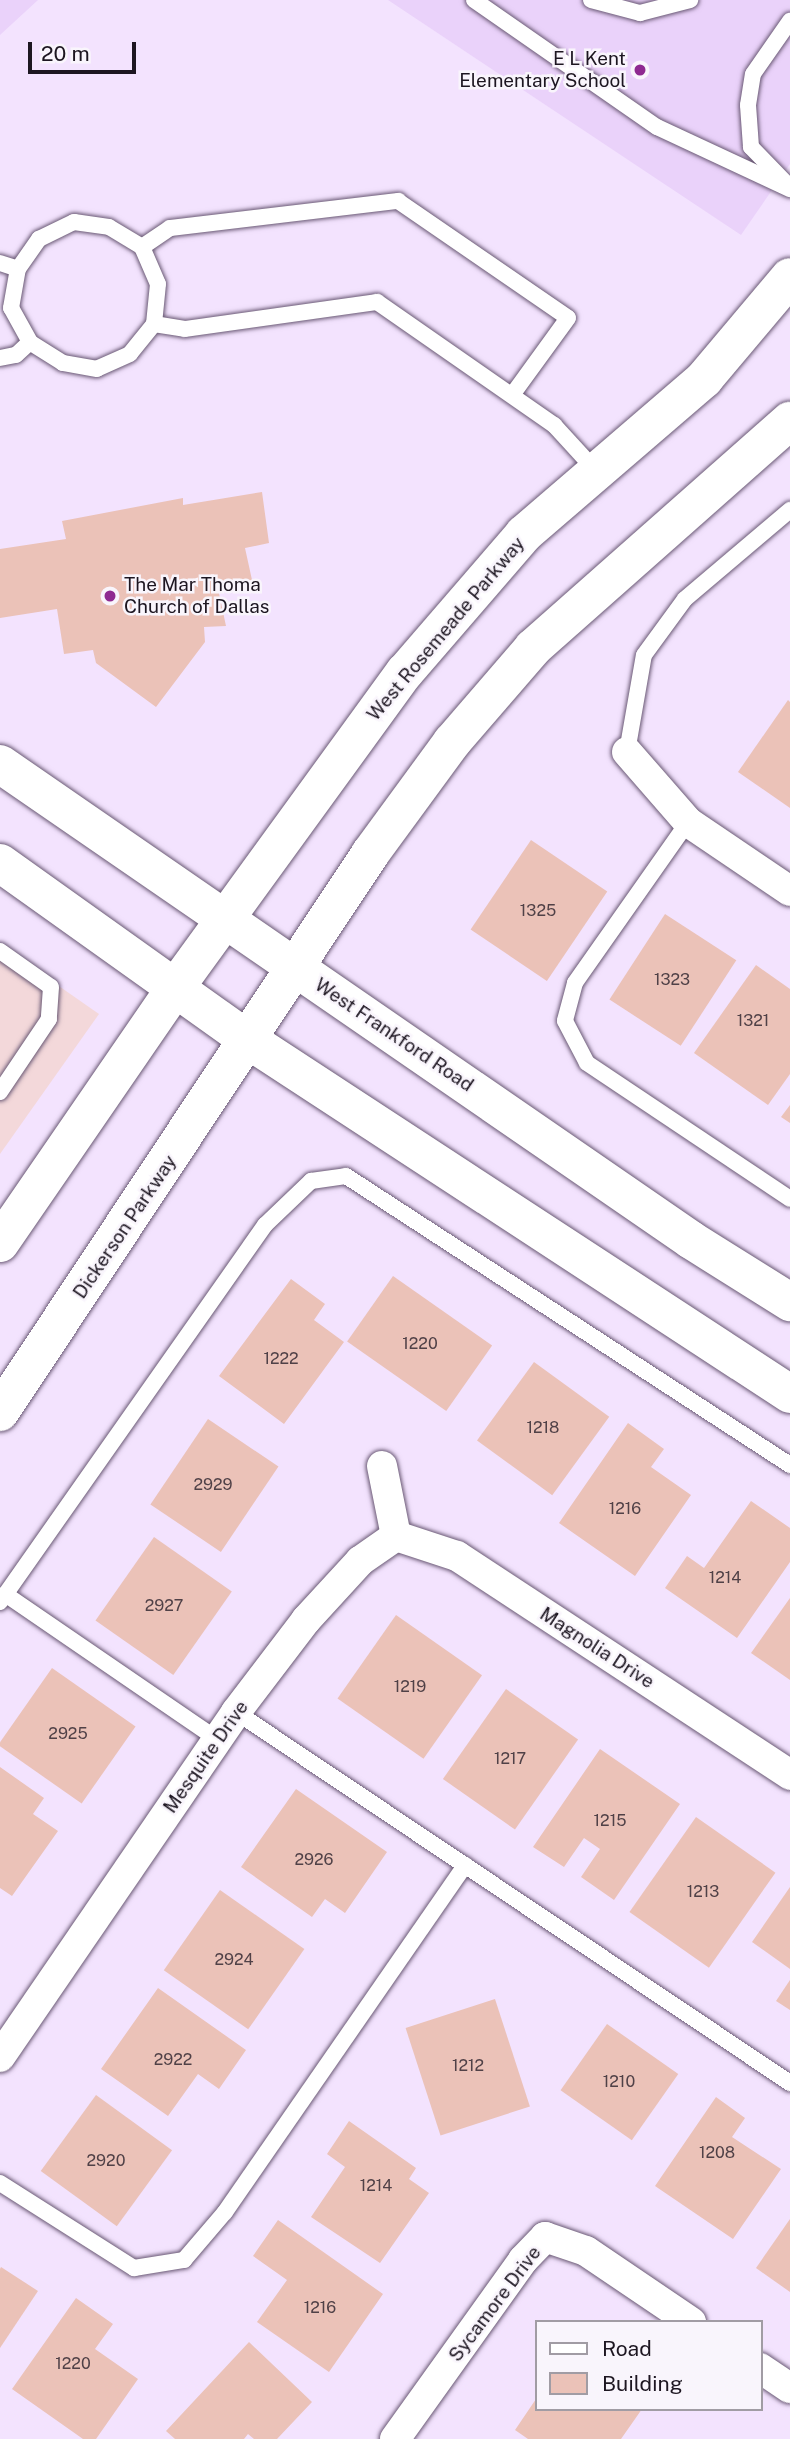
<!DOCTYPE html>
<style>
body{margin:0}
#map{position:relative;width:790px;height:2439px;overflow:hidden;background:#f3e3fe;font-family:"Public Sans",sans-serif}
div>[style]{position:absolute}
.industrial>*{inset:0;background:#f3d8da}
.built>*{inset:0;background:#ead2fa}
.building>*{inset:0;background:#ebc2b8;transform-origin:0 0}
.roads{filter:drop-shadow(0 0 2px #695874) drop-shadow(0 0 2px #695874)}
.lane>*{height:16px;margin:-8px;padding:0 8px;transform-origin:8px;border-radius:8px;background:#fff}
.street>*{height:30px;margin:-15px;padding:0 15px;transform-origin:15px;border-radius:15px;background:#fff}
.secondary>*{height:38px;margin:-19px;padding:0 19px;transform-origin:19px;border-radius:19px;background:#fff}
.dots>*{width:19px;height:19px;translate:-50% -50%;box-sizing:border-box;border:4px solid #f9f5fc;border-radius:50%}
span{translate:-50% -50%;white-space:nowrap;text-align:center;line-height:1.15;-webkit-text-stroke:5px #f9f5fc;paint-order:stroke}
.number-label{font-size:16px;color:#504147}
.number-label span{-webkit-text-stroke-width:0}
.poi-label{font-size:19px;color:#1d1621}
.right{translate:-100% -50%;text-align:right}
.left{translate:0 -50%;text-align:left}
.street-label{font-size:19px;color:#1d1621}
.legend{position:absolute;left:535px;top:2320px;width:228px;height:91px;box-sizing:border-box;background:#f9f5fc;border:2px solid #a19ca4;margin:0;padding:9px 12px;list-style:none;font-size:21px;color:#1d1621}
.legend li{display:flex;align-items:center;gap:14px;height:35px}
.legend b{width:35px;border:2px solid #a19ca4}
.scale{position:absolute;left:28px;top:42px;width:108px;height:32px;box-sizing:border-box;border:4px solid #1d1621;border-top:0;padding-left:9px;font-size:21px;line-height:24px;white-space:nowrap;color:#1d1621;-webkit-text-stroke:5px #f9f5fc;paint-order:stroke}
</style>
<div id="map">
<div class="industrial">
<div style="clip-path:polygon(0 945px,99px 1014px,0 1154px)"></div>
</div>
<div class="built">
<div style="clip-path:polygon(0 0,38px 0,0 35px)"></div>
<div style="clip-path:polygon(388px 0,790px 0,790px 164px,741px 235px)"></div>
</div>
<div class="building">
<div style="clip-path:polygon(262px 492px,269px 543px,245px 548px,252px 580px,217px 584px,226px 626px,204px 627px,205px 642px,156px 707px,96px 663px,93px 650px,64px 654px,57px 609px,0 618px,0 549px,66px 539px,62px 521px,183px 498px,183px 505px)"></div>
<div style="clip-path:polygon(788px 700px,790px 702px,790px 808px,738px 772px)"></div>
<div style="left:531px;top:840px;width:92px;height:108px;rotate:34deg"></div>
<div style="left:665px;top:914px;width:85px;height:102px;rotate:33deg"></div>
<div style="clip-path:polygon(756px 965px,790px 989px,790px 1074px,768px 1105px,694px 1053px)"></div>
<div style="clip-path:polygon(790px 1105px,790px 1123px,781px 1117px)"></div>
<div style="left:393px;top:1276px;width:121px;height:80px;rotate:35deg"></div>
<div style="clip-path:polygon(291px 1279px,325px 1304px,314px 1320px,344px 1342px,284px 1424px,219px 1376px)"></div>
<div style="left:534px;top:1362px;width:93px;height:97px;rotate:36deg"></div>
<div style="left:208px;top:1419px;width:85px;height:103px;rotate:34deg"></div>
<div style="clip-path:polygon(628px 1423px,664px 1449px,651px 1467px,691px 1495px,635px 1576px,559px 1523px)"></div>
<div style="clip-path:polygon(751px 1501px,790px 1528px,790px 1562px,737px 1638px,665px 1588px,687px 1556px,704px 1568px)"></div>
<div style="left:154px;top:1537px;width:95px;height:102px;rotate:35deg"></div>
<div style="clip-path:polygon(790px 1598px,790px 1680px,751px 1653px)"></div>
<div style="left:396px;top:1615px;width:105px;height:102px;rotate:35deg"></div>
<div style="left:52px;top:1668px;width:102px;height:94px;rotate:35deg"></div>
<div style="left:506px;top:1689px;width:88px;height:110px;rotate:35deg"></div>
<div style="clip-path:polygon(600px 1749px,680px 1804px,614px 1900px,581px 1877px,600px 1849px,584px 1838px,564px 1867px,533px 1847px)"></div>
<div style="clip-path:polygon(0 1767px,44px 1798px,33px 1814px,58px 1831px,12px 1896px,0 1888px)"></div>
<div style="clip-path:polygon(296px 1789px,387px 1852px,345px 1913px,325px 1899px,312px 1917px,241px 1867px)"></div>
<div style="left:696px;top:1817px;width:97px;height:116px;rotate:35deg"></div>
<div style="clip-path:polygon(790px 1887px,790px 1969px,752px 1942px)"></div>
<div style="left:220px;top:1890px;width:103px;height:98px;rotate:35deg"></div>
<div style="clip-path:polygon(790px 1980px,790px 2010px,776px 2001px)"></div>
<div style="clip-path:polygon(158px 1988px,246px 2050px,219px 2089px,198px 2074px,168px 2116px,101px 2069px)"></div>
<div style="left:495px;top:1999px;width:113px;height:94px;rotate:72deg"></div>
<div style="left:607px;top:2024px;width:87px;height:81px;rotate:35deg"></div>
<div style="left:96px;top:2095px;width:94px;height:94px;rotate:36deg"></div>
<div style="clip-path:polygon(716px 2097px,745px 2118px,732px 2137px,781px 2169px,733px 2239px,655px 2186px)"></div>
<div style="clip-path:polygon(349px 2121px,416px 2168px,409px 2179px,429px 2193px,380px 2263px,311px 2217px,345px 2167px,327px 2154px)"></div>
<div style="clip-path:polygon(790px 2219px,790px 2292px,756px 2268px)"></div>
<div style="clip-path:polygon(278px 2220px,383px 2294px,329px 2372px,257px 2322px,287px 2280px,253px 2256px)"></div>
<div style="clip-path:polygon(1px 2267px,38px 2291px,0 2348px,0 2269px)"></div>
<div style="clip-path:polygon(76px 2298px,113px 2324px,95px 2349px,138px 2379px,96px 2439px,83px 2439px,12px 2389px)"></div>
<div style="clip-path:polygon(249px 2342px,312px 2402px,277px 2439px,254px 2439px,248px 2434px,244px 2439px,175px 2439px,166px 2431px)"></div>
<div style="clip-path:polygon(536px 2399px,536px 2409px,642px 2409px,621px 2439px,528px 2439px,515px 2430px)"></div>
</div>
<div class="roads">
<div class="lane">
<div style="left:474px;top:0;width:223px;rotate:34.8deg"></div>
<div style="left:657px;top:127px;width:147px;rotate:25deg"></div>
<div style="left:591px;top:0;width:51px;rotate:14.9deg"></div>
<div style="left:640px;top:13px;width:52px;rotate:-14.6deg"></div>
<div style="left:785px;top:182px;width:49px;rotate:-134.2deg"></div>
<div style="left:751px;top:147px;width:42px;rotate:-94.1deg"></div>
<div style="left:748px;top:105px;width:31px;rotate:-81deg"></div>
<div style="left:753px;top:74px;width:65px;rotate:-55.1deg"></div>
<div style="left:74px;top:222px;width:35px;rotate:8deg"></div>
<div style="left:109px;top:227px;width:39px;rotate:31deg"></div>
<div style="left:142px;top:247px;width:40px;rotate:66.6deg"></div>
<div style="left:158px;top:284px;width:40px;rotate:95.7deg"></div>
<div style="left:154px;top:324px;width:38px;rotate:129deg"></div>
<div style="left:130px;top:354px;width:36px;rotate:156deg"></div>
<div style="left:97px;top:369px;width:35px;rotate:-170deg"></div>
<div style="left:63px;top:363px;width:39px;rotate:-148deg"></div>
<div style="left:30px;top:342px;width:39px;rotate:-119deg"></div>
<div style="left:11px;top:308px;width:40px;rotate:-80deg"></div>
<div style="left:18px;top:269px;width:37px;rotate:-55deg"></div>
<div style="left:39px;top:239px;width:39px;rotate:-26deg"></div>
<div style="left:142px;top:247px;width:34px;rotate:-34deg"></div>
<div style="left:170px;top:228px;width:230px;rotate:-6.8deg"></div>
<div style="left:398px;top:201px;width:206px;rotate:34.5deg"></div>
<div style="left:568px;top:318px;width:95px;rotate:126deg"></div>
<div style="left:0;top:263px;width:19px;rotate:18deg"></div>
<div style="left:154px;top:324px;width:31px;rotate:9deg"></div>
<div style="left:185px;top:329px;width:194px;rotate:-8deg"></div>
<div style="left:377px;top:302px;width:216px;rotate:34.8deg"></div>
<div style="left:554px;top:425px;width:64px;rotate:47.5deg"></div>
<div style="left:0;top:358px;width:16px;rotate:-11deg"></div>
<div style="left:16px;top:355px;width:19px;rotate:-43deg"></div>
<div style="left:627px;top:752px;width:98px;rotate:-80.1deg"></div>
<div style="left:644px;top:655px;width:69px;rotate:-53.8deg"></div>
<div style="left:685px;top:599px;width:138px;rotate:-40.3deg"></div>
<div style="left:688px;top:822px;width:197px;rotate:125.1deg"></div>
<div style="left:575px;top:983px;width:39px;rotate:105deg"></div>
<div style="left:565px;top:1021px;width:47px;rotate:62.4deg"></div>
<div style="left:587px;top:1063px;width:244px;rotate:33.8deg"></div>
<div style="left:0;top:951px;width:62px;rotate:35.2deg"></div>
<div style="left:51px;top:987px;width:32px;rotate:94deg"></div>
<div style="left:49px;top:1019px;width:88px;rotate:123.9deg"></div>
<div style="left:5px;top:1594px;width:257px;rotate:34.4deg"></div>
<div style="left:0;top:1602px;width:461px;rotate:-54.9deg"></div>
<div style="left:265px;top:1225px;width:64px;rotate:-43.7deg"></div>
<div style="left:311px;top:1181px;width:35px;rotate:-8deg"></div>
<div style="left:346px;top:1176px;width:530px;rotate:33.06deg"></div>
<div style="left:236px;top:1712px;width:667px;rotate:33.81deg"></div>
<div style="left:0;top:2183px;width:159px;rotate:32.4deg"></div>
<div style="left:134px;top:2268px;width:51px;rotate:-9.1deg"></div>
<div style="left:184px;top:2260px;width:63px;rotate:-49.5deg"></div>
<div style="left:225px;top:2212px;width:422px;rotate:-55.3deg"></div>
</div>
<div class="street">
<div style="left:627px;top:752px;width:93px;rotate:48.9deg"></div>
<div style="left:688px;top:822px;width:123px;rotate:34.1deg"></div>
<div style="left:382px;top:1466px;width:71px;rotate:78.7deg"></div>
<div style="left:396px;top:1536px;width:64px;rotate:18.2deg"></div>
<div style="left:457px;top:1556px;width:399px;rotate:33.3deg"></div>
<div style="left:0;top:2057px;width:418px;rotate:-55.6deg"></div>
<div style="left:236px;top:1712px;width:116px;rotate:-52.7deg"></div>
<div style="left:306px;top:1620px;width:80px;rotate:-47.5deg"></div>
<div style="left:360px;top:1561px;width:44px;rotate:-34.8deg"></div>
<div style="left:760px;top:2368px;width:36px;rotate:34deg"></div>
<div style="left:395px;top:2439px;width:220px;rotate:-54.4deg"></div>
<div style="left:523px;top:2260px;width:32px;rotate:-46deg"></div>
<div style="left:545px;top:2237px;width:43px;rotate:18.9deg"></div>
<div style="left:586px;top:2251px;width:127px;rotate:34.1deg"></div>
</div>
<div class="secondary">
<div style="left:0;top:764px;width:839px;rotate:34.56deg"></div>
<div style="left:691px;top:1240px;width:117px;rotate:32.1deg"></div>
<div style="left:0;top:863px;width:307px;rotate:35.5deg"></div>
<div style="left:250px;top:1041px;width:645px;rotate:33.17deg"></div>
<div style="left:0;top:1243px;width:309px;rotate:-55.5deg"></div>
<div style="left:175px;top:988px;width:391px;rotate:-54deg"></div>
<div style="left:405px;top:672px;width:182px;rotate:-49.2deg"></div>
<div style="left:524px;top:534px;width:238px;rotate:-40.7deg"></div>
<div style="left:704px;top:379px;width:133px;rotate:-49.9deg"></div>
<div style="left:0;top:1412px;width:670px;rotate:-56.45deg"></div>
<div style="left:370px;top:854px;width:139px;rotate:-53.8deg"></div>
<div style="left:452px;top:742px;width:124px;rotate:-49.2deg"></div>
<div style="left:533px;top:648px;width:343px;rotate:-41.5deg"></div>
</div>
</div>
<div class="dots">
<div style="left:640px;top:70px;background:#8f2a91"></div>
<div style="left:110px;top:596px;background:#8f2a91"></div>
</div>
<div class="number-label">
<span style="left:538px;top:911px">1325</span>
<span style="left:672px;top:980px">1323</span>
<span style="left:753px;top:1021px">1321</span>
<span style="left:420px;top:1344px">1220</span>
<span style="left:281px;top:1359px">1222</span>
<span style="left:543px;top:1428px">1218</span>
<span style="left:213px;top:1485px">2929</span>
<span style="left:625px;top:1509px">1216</span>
<span style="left:725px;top:1578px">1214</span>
<span style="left:164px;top:1606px">2927</span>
<span style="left:410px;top:1687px">1219</span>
<span style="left:68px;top:1734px">2925</span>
<span style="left:510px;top:1759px">1217</span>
<span style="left:610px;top:1821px">1215</span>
<span style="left:314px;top:1860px">2926</span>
<span style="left:703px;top:1892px">1213</span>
<span style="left:234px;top:1960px">2924</span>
<span style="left:173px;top:2060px">2922</span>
<span style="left:468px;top:2066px">1212</span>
<span style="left:619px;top:2082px">1210</span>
<span style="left:717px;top:2153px">1208</span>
<span style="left:106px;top:2161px">2920</span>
<span style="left:376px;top:2186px">1214</span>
<span style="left:320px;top:2308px">1216</span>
<span style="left:73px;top:2364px">1220</span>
</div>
<div class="poi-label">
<span class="right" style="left:626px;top:70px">E L Kent<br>Elementary School</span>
<span class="left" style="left:124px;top:596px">The Mar Thoma<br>Church of Dallas</span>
</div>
<div class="street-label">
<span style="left:446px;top:629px;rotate:-50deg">West Rosemeade Parkway</span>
<span style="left:394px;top:1035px;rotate:34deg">West Frankford Road</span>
<span style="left:125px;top:1227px;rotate:-56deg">Dickerson Parkway</span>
<span style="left:597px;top:1648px;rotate:33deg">Magnolia Drive</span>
<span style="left:206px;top:1757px;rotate:-55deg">Mesquite Drive</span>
<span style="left:495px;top:2304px;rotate:-53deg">Sycamore Drive</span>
</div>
<ul class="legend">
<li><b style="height:9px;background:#fff"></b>Road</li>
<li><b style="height:19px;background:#ebc2b8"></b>Building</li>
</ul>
<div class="scale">20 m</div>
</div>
